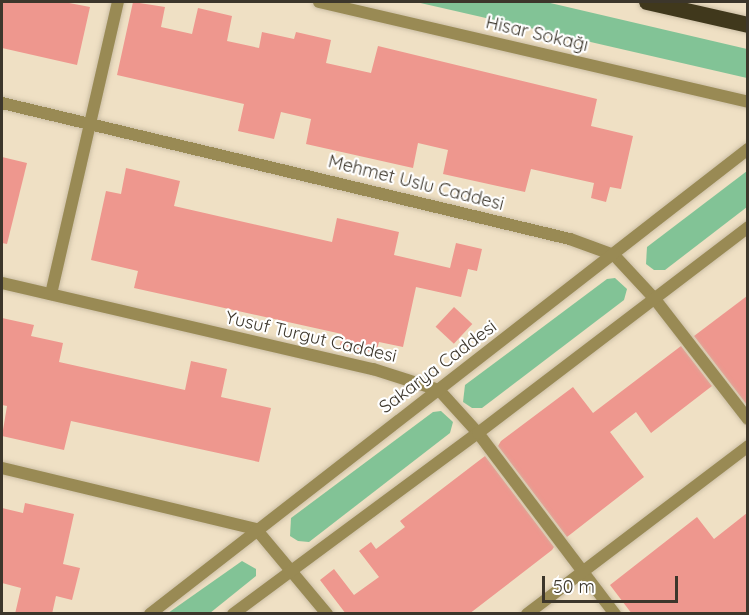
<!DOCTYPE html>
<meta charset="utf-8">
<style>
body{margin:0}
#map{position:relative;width:749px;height:615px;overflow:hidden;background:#efe0c4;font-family:Quicksand,sans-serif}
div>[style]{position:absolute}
.green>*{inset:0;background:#82c396}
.building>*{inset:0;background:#ee978e;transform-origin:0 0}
.roads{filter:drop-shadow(0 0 2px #cbbea5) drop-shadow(0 0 2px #cbbea5)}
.minor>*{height:12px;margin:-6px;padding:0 6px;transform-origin:6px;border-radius:6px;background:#998a54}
.tertiary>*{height:12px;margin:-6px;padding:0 6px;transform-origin:6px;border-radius:6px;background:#998a54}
.trunk>*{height:16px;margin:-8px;padding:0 8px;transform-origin:8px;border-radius:8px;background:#40381c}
span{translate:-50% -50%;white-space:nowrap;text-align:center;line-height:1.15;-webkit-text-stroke:4.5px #fff;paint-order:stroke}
.street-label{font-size:18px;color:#3c362b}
.frame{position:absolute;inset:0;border:3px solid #3c362b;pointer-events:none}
.scale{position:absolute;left:542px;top:576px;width:136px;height:27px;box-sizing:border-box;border:3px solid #3c362b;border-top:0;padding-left:8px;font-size:18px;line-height:21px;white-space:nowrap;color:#3c362b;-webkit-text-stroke:4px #fff;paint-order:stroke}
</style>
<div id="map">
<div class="green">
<div style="clip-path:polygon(416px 2px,546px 2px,747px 49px,747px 78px)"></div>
<div style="clip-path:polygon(747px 171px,747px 207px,665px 270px,654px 270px,646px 264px,647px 247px)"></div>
<div style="clip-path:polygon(615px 278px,627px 289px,624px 300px,482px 408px,472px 408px,463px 402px,465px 385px,607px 279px)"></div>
<div style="clip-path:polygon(441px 411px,453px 422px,450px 433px,309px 542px,298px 541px,290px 536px,291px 518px,433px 412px)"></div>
<div style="clip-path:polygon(242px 561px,256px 569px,256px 576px,210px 613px,168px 613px)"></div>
</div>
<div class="building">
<div style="clip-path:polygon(2px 2px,64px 2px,90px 7px,77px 65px,2px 48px)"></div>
<div style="clip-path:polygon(133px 2px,165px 7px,161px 27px,192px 34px,198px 8px,232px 16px,227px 41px,259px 48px,262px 32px,294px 39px,296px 32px,331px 40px,326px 63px,371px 73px,378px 46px,597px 99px,591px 126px,633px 136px,621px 189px,610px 187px,606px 202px,591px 198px,594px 183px,531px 169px,525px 192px,443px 174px,448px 150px,418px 143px,413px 168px,306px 144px,311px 119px,281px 112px,274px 139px,238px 131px,244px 104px,117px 75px)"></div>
<div style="clip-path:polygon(2px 157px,27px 163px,7px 244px,2px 243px)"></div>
<div style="clip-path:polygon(126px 168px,180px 181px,174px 206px,332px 242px,337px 218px,399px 232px,394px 255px,450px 268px,456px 243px,482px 249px,477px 271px,468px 269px,461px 297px,416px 287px,403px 347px,379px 342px,376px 353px,340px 345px,342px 334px,134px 288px,138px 271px,91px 260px,106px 191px,121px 194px)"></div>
<div style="clip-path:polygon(747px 296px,747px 405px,694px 336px)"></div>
<div style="left:454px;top:307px;width:25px;height:27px;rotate:43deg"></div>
<div style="clip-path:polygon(2px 318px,34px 325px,31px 336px,63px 343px,59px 362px,185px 390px,191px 361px,227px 369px,221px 397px,271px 408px,259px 462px,71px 421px,64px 450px,2px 436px,7px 406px,2px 405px)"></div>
<div style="clip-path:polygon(681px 346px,712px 386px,651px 433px,636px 412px,610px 432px,644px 477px,567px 537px,498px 446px,501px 441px,573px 387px,593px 413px)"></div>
<div style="clip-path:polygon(485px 456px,554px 547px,552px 550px,469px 614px,346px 614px,320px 580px,334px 569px,354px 595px,379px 577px,359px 551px,371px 542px,376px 549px,405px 527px,400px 521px)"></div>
<div style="clip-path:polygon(25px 503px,74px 514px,63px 564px,80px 568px,72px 600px,56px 596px,52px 614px,15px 614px,21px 588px,2px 583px,2px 508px,23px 513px)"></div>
<div style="clip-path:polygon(747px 513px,747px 614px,632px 614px,610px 585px,697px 517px,714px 539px)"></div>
</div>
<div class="roads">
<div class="minor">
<div style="left:51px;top:294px;width:300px;rotate:-77.1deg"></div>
</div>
<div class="tertiary">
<div style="left:319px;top:2px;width:441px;rotate:13.1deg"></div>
<div style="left:2px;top:103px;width:584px;rotate:13.47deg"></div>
<div style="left:570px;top:239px;width:47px;rotate:20deg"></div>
<div style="left:614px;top:255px;width:59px;rotate:47.1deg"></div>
<div style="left:654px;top:298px;width:153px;rotate:52.2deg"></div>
<div style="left:2px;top:283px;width:381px;rotate:13.1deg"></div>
<div style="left:373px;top:369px;width:69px;rotate:17.7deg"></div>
<div style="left:439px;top:390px;width:58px;rotate:47.8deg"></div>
<div style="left:478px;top:433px;width:227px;rotate:52.9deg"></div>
<div style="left:2px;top:468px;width:261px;rotate:13.5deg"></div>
<div style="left:256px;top:529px;width:111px;rotate:50.1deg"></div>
<div style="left:150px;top:614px;width:758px;rotate:-37.87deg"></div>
<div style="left:233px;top:614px;width:305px;rotate:-36.5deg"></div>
<div style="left:478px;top:433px;width:340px;rotate:-37.3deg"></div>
<div style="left:527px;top:614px;width:278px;rotate:-37.2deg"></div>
</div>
<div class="trunk">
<div style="left:647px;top:2px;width:104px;rotate:12.8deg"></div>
</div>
</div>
<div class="street-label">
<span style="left:537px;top:34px;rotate:13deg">Hisar Sokağı</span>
<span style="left:416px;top:183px;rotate:14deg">Mehmet Uslu Caddesi</span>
<span style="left:311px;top:337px;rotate:13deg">Yusuf Turgut Caddesi</span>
<span style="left:438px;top:367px;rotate:-37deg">Sakarya Caddesi</span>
</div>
<div class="frame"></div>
<div class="scale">50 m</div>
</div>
